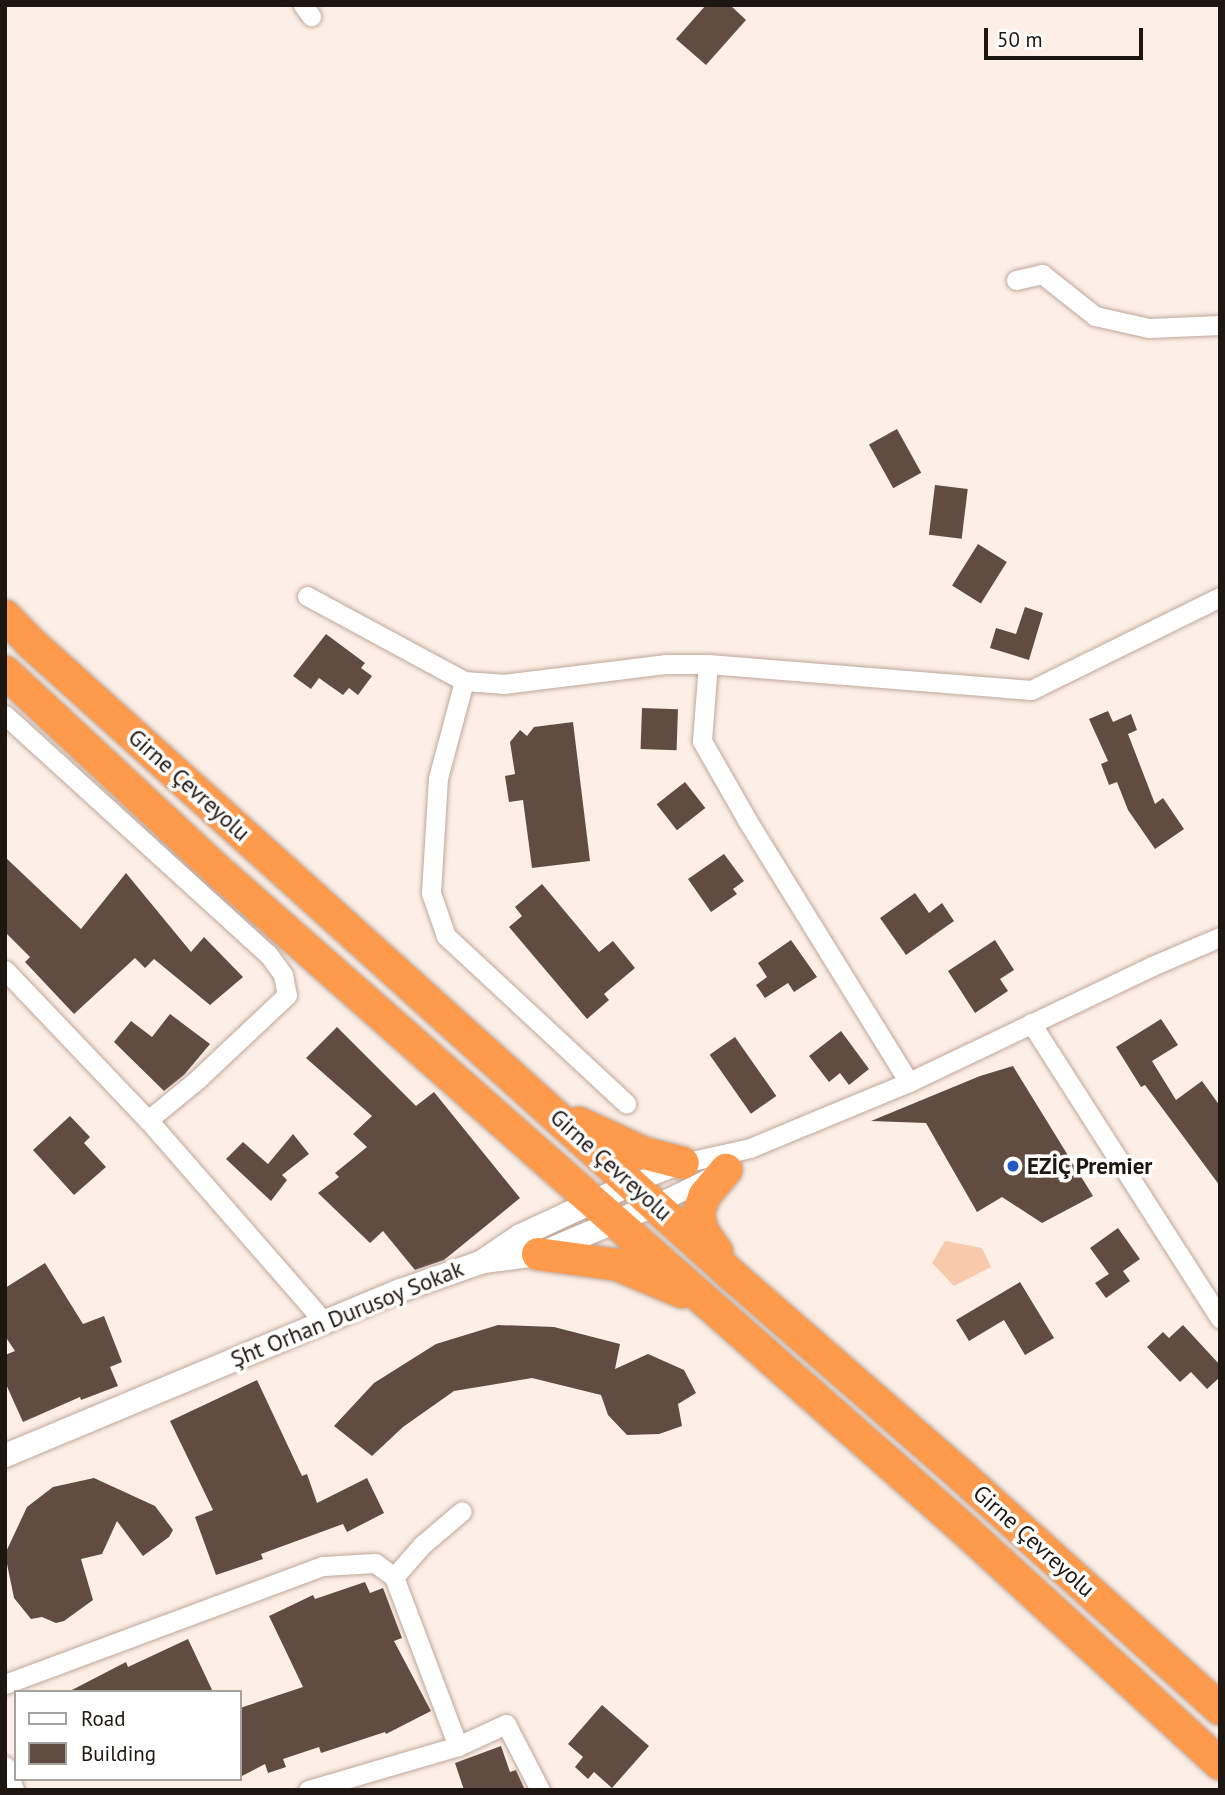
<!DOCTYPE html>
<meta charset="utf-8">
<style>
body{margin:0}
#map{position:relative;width:1225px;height:1795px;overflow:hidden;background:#fdefe6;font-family:"PT Sans",sans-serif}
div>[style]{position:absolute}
.green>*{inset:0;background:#f9c9ac}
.building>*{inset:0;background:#604c41;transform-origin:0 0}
.roads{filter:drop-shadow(0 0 2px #bea79a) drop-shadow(0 0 2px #bea79a)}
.minor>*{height:19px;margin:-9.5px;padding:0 9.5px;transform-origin:9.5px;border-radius:9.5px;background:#fff}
.tertiary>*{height:23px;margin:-11.5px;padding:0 11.5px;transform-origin:11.5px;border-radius:11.5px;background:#fff}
.trunk>*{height:32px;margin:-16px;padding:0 16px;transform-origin:16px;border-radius:16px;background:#fe9a4b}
.dots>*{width:19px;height:19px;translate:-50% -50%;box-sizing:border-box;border:4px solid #fff;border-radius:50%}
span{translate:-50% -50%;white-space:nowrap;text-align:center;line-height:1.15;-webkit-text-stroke:7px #fff;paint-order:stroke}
.street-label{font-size:23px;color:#1e1611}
.poi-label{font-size:23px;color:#1e1611;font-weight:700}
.left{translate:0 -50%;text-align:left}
.frame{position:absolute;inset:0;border:7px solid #1e1611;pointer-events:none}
.legend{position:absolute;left:14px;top:1690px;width:228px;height:91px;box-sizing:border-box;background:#fff;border:2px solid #a5a2a0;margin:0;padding:9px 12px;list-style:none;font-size:21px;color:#1e1611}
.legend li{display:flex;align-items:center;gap:14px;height:35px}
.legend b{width:35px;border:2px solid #a5a2a0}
.scale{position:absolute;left:984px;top:28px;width:159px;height:32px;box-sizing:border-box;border:4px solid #1e1611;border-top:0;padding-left:9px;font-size:21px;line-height:24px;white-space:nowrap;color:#1e1611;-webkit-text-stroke:5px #fff;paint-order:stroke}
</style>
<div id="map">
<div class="green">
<div style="clip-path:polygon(945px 1241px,982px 1248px,991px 1267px,954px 1286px,932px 1263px)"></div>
</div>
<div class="building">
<div style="clip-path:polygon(706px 5px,730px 5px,746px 20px,706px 65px,676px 39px)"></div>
<div style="left:897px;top:429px;width:50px;height:32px;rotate:61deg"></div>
<div style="left:935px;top:485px;width:33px;height:50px;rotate:7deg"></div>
<div style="left:978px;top:544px;width:34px;height:49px;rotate:32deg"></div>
<div style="clip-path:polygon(1025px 607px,1043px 613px,1029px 660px,990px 648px,996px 628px,1016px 634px)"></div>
<div style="clip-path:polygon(326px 634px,365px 663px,361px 668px,372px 676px,358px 695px,349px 688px,343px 695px,319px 678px,311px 689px,293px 676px)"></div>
<div style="left:642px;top:708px;width:36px;height:41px;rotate:2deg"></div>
<div style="clip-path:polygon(1108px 711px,1113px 722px,1131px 714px,1137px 730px,1128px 734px,1155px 804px,1163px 798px,1184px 829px,1155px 849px,1128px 810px,1117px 782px,1109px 785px,1101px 764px,1108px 761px,1089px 719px)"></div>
<div style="clip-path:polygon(573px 722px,590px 861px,532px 868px,523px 800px,509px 802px,505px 776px,515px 774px,510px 742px,520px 730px,527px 736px,534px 727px)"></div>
<div style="left:685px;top:782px;width:33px;height:36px;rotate:52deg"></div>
<div style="clip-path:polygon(724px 854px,744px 881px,733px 889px,737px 894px,711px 912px,688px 879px)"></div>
<div style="clip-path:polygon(5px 857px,81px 929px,126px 873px,191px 952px,204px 937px,243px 977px,210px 1005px,154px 959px,145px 968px,135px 958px,74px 1014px,25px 962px,30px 957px,5px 932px)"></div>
<div style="clip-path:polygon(542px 884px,599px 952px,613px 941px,635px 968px,604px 994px,609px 1000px,587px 1019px,509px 927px,522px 916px,515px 907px)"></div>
<div style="clip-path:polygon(915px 893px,929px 913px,942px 903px,954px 921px,906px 955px,880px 918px)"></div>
<div style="clip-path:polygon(791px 940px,817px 977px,794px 992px,788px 983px,765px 998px,756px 985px,767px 977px,758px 963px)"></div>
<div style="clip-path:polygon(995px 940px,1014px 970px,1000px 979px,1008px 991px,975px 1013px,948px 971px)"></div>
<div style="clip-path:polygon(170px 1014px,210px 1044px,184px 1075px,164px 1091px,114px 1042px,131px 1021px,152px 1037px)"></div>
<div style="clip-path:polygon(1161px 1019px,1178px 1045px,1152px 1061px,1176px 1100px,1202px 1081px,1220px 1106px,1220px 1186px,1145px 1085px,1141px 1087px,1116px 1047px)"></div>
<div style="clip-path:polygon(337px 1027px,416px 1106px,434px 1092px,520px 1198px,444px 1260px,415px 1270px,383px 1231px,370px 1243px,318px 1193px,339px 1177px,335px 1173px,367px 1147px,353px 1134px,372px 1116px,306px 1058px)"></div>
<div style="clip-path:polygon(841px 1031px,869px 1069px,849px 1085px,840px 1073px,829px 1082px,809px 1056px)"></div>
<div style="left:735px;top:1037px;width:72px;height:31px;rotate:55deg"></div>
<div style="clip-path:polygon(1013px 1066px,1093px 1196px,1042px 1223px,1002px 1197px,977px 1212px,926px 1123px,871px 1121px,980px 1076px)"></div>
<div style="clip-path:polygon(70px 1116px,90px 1137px,84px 1143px,106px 1167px,74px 1195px,33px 1150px)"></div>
<div style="clip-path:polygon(293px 1134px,309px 1154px,282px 1175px,287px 1180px,271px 1201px,226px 1159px,243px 1142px,268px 1164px)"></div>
<div style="clip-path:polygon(1118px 1228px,1140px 1259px,1123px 1271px,1130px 1281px,1106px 1298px,1095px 1283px,1109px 1274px,1090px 1248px)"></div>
<div style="clip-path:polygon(45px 1263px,83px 1324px,104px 1316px,122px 1362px,110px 1367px,118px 1386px,81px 1400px,80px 1397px,23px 1422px,5px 1382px,5px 1355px,15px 1351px,5px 1336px,5px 1288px)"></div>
<div style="clip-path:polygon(1020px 1282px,1054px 1338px,1025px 1355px,1004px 1320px,969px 1341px,956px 1320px)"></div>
<div style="clip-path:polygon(498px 1325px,554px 1327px,620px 1344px,615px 1369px,648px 1354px,684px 1370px,696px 1393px,678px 1404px,682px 1426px,659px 1434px,627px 1435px,608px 1415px,601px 1395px,532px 1378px,454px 1391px,403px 1427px,372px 1456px,334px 1426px,374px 1383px,436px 1344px)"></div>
<div style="clip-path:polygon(1183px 1325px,1220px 1365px,1220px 1377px,1207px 1389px,1191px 1372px,1180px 1382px,1147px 1347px,1163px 1332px,1169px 1338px)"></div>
<div style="clip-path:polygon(257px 1380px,302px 1476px,307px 1474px,317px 1503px,367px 1478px,384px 1513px,347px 1532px,343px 1524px,261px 1554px,263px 1559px,216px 1575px,195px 1517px,213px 1510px,170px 1421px)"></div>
<div style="clip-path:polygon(94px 1478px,155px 1506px,173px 1530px,169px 1537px,143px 1556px,117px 1521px,102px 1554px,81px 1559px,93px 1600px,64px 1621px,56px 1623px,42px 1617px,31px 1619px,14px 1598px,5px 1554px,27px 1507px,53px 1487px)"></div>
<div style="clip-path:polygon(365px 1582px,370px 1593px,383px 1588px,402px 1638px,394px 1641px,431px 1711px,386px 1734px,385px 1732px,321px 1753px,319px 1747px,283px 1759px,286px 1767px,268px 1773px,265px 1764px,240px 1777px,240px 1708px,303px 1687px,269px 1616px,313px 1595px,315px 1599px)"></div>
<div style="clip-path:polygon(188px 1639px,213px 1692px,68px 1692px,126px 1662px,128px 1667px)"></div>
<div style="clip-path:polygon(602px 1705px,649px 1746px,612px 1788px,594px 1772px,588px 1779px,575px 1767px,583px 1757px,568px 1744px)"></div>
<div style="clip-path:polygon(501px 1746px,510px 1772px,516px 1770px,525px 1790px,464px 1790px,455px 1763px)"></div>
</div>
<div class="roads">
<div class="minor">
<div style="left:303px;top:5px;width:14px;rotate:54deg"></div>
<div style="left:1016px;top:280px;width:27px;rotate:-13deg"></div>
<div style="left:1042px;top:274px;width:68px;rotate:38.4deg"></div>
<div style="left:1095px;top:316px;width:55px;rotate:12.5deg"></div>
<div style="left:1149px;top:328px;width:71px;rotate:-2.4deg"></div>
<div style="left:307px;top:596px;width:179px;rotate:28.4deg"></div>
<div style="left:464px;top:681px;width:39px;rotate:4deg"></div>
<div style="left:503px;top:684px;width:163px;rotate:-7deg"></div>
<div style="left:665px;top:664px;width:43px"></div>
<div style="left:708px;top:664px;width:324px;rotate:4.6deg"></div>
<div style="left:1031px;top:690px;width:211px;rotate:-26.2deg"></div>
<div style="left:708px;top:664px;width:77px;rotate:94.5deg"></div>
<div style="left:702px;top:741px;width:91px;rotate:60.3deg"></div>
<div style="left:747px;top:820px;width:308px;rotate:58.3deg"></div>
<div style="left:464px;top:681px;width:100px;rotate:105deg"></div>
<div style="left:438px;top:778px;width:115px;rotate:93.5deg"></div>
<div style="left:431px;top:893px;width:46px;rotate:70.8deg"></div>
<div style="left:446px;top:936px;width:246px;rotate:42.9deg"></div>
<div style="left:5px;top:715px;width:355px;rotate:42.3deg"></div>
<div style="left:268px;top:954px;width:26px;rotate:54deg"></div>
<div style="left:283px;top:975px;width:20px;rotate:79deg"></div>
<div style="left:287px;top:995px;width:122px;rotate:136.7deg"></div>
<div style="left:198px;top:1079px;width:65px;rotate:140.6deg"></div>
<div style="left:5px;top:970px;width:207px;rotate:46.4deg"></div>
<div style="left:148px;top:1120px;width:268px;rotate:48.9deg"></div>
<div style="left:1031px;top:1023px;width:351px;rotate:57.4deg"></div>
<div style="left:632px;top:1183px;width:55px;rotate:-21.4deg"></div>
<div style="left:683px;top:1163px;width:69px;rotate:-12.6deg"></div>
<div style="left:750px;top:1148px;width:65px;rotate:-22.6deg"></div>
<div style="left:810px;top:1123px;width:107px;rotate:-22.5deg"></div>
<div style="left:909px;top:1082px;width:269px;rotate:-25.5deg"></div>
<div style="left:1152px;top:966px;width:74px;rotate:-23.1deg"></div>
<div style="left:655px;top:1204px;width:64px;rotate:-25.8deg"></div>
<div style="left:394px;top:1577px;width:181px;rotate:69.3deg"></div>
<div style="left:5px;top:1684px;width:339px;rotate:-20.4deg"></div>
<div style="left:323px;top:1566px;width:52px;rotate:-3.3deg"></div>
<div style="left:375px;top:1563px;width:24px;rotate:36deg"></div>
<div style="left:394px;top:1577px;width:43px;rotate:-48.8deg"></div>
<div style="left:422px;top:1545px;width:52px;rotate:-40.4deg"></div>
<div style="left:5px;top:1766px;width:26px;rotate:69deg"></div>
<div style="left:308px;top:1790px;width:156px;rotate:-16.3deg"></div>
<div style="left:458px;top:1746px;width:53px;rotate:-24.6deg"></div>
<div style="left:506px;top:1724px;width:74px;rotate:62.7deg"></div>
</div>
<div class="tertiary">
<div style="left:483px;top:1261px;width:55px;rotate:-7.3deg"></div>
<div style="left:538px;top:1254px;width:127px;rotate:-23.1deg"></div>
<div style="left:5px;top:1455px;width:428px;rotate:-22.7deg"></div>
<div style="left:400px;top:1290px;width:85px;rotate:-19.3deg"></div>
<div style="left:480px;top:1262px;width:48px;rotate:-34deg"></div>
<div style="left:520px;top:1235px;width:123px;rotate:-24.9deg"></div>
</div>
<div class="trunk">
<div style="left:5px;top:616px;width:37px;rotate:46deg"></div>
<div style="left:31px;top:643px;width:945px;rotate:42.04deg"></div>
<div style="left:733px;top:1276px;width:303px;rotate:41.1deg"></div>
<div style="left:961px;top:1475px;width:349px;rotate:42.1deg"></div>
<div style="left:5px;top:672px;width:299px;rotate:43deg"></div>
<div style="left:224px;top:876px;width:991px;rotate:41.44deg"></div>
<div style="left:967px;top:1532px;width:343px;rotate:42.5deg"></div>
<div style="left:579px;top:1123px;width:72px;rotate:24.8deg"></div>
<div style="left:644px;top:1153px;width:40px;rotate:14.4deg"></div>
<div style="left:717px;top:1252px;width:24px;rotate:-125deg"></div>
<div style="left:703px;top:1232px;width:19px;rotate:-106deg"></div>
<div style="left:698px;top:1214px;width:20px;rotate:-70deg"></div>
<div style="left:705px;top:1195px;width:33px;rotate:-50deg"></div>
<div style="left:538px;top:1254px;width:81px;rotate:7.8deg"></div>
<div style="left:618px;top:1265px;width:69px;rotate:22.9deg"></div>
</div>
</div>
<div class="dots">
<div style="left:1013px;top:1166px;background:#2258c5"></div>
</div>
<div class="street-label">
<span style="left:189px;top:785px;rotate:42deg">Girne Çevreyolu</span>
<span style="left:611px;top:1165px;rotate:42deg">Girne Çevreyolu</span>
<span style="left:347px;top:1314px;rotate:-22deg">Şht Orhan Durusoy Sokak</span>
<span style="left:1034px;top:1541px;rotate:42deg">Girne Çevreyolu</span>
</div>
<div class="poi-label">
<span class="left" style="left:1027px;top:1166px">EZİÇ Premier</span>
</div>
<div class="frame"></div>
<ul class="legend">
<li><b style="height:9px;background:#fff"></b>Road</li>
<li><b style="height:19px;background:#604c41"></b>Building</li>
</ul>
<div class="scale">50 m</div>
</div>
